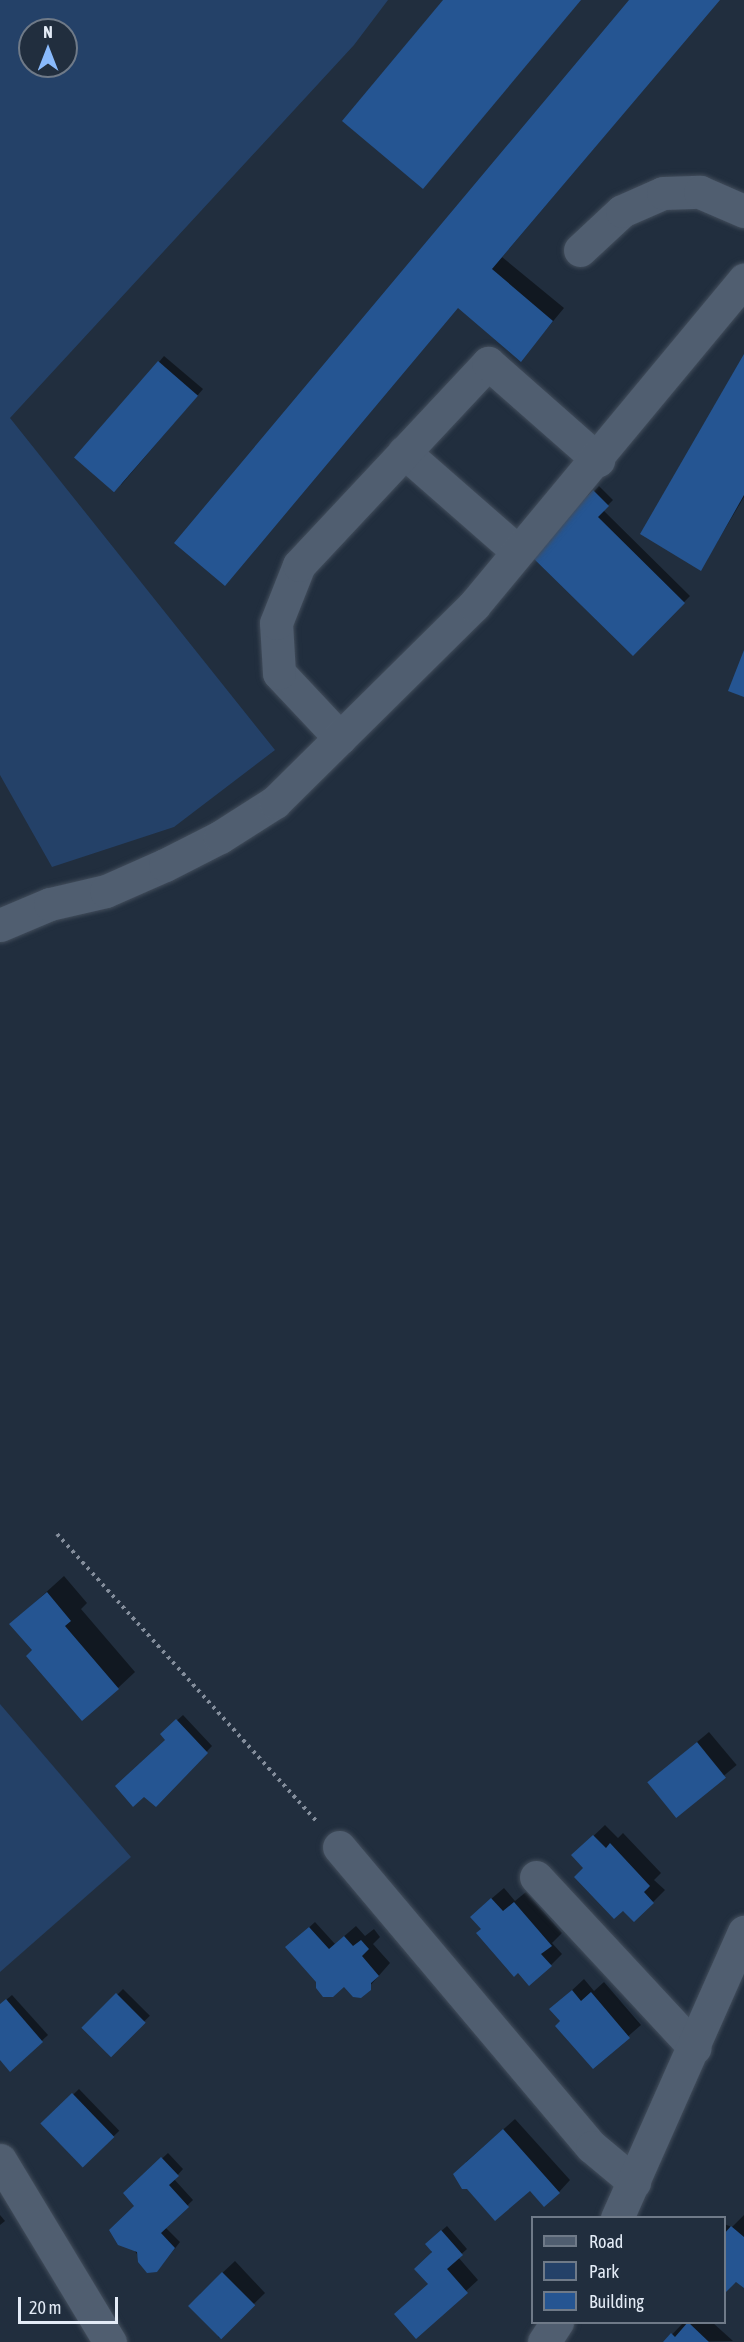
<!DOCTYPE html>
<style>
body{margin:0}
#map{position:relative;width:744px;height:2342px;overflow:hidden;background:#212e3e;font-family:"Asap Condensed",sans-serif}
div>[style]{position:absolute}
.green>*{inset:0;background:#244168}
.shadow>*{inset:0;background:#0007;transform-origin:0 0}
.building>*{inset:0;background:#255592;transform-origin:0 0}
.path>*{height:4px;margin-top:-2px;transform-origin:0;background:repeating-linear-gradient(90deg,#848e9c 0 3px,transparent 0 7.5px)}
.roads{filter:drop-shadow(0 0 2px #424d5b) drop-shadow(0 0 2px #424d5b)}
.minor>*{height:33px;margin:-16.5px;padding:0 16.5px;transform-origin:16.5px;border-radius:16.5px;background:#505e70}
span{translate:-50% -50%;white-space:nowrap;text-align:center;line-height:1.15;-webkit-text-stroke:4.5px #212e3e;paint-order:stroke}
.legend{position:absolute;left:531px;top:2216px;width:195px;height:108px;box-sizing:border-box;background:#212e3e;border:2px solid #6f7a88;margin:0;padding:8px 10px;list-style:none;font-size:18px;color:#e3ebf6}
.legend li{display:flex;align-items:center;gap:12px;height:30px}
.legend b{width:30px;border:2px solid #6f7a88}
.north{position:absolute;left:18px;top:18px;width:60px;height:60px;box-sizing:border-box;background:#212e3e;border:2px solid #6f7a88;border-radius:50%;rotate:0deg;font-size:16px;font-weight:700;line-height:24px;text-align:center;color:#e3ebf6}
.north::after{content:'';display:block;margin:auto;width:21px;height:27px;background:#89bafc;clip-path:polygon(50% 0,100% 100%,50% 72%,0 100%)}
.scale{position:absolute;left:18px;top:2297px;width:100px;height:27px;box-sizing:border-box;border:3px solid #e3ebf6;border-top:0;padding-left:8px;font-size:18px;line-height:21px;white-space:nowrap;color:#e3ebf6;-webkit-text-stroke:4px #212e3e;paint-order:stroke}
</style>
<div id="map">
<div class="green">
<div style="clip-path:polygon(evenodd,0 0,388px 0,354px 45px,10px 418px,275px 750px,174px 827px,52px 867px,0 775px,0 0,30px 30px,66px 30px,66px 66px,30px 66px,30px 30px)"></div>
<div style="clip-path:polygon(0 1704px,131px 1857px,0 1972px)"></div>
</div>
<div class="shadow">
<div style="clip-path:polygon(632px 0,719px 0,502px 257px,564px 308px,521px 360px,458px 306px)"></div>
<div style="clip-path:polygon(164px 356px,203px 389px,121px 485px,159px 362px)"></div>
<div style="clip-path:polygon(744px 357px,744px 497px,701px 569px)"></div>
<div style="clip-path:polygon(599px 486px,613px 500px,603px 510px,690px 596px,633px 654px,532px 555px)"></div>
<div style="clip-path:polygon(64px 1576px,87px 1603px,81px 1609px,135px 1672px,118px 1688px,34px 1650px,11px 1624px)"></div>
<div style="clip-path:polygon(183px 1715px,212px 1746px,156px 1805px,167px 1739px,162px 1734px)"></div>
<div style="left:709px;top:1732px;width:43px;height:78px;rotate:50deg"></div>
<div style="clip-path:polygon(605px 1825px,618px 1838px,623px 1833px,661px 1873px,654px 1880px,665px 1890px,653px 1902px,585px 1868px,585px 1844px)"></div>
<div style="clip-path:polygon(504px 1888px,515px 1901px,526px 1892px,562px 1933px,552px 1943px,562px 1954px,551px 1965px,483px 1929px,484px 1905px)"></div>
<div style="clip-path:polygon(315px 1922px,335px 1944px,356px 1926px,365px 1936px,374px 1929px,380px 1937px,373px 1944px,390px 1963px,361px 1996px,344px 1985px,317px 1981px,293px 1942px)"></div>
<div style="clip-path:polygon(584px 1979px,594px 1991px,604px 1982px,641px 2025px,593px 2067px,552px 2009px)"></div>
<div style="left:123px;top:1989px;width:38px;height:55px;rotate:45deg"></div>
<div style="clip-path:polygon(12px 1995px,48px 2035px,10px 2070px,0 2058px,0 2005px)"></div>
<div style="left:79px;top:2089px;width:58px;height:51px;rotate:46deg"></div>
<div style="clip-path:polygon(515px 2119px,570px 2180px,559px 2192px,530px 2189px,466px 2162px)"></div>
<div style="clip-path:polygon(168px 2153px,183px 2169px,174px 2179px,193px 2200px,165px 2227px,180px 2242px,162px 2265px,148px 2271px,131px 2245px,136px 2206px,125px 2193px)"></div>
<div style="clip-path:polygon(0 2215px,5px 2221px,0 2225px)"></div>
<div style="clip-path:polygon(744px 2215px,744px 2285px,737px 2281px,724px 2292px,724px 2224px,732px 2227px)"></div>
<div style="clip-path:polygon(447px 2226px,467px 2249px,458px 2257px,478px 2280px,466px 2291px,430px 2283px,432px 2239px)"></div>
<div style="clip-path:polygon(235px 2261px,265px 2293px,219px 2338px,200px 2294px)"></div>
<div style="clip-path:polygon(689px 2322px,712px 2322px,733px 2341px,665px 2342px,683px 2323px)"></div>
</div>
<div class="building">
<div style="clip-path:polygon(443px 0,581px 0,423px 189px,342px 121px)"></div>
<div style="clip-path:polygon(629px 0,720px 0,492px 269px,553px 321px,521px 362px,458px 308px,225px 586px,174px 543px)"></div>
<div style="clip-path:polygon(744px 354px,744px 495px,701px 571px,640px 534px)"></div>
<div style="left:158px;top:361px;width:53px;height:128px;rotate:41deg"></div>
<div style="clip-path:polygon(593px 490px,609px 506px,598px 517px,685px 603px,633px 656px,530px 555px)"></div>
<div style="clip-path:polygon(744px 650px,744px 697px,728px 691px)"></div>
<div style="clip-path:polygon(47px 1592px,71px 1621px,65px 1626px,119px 1689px,82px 1721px,26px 1656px,32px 1650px,9px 1624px)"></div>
<div style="clip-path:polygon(176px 1719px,208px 1753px,156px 1807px,144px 1797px,133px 1807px,115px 1786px,165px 1740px,160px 1734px)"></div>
<div style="left:697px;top:1742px;width:46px;height:64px;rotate:51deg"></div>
<div style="clip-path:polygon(593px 1835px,606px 1848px,610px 1843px,650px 1886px,644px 1892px,654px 1903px,634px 1922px,623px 1911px,614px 1919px,574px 1877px,583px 1868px,571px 1855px)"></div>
<div style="clip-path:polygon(491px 1898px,503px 1911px,514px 1902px,552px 1946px,541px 1954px,552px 1966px,529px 1986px,518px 1973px,514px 1977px,476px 1933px,481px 1929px,470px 1917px)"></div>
<div style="clip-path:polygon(309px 1927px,329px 1949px,344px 1936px,353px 1946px,361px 1940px,369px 1949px,362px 1956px,379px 1976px,371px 1983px,371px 1990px,361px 1998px,353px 1997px,344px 1987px,333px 1997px,323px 1997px,316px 1988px,316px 1982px,285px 1947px)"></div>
<div style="clip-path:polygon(572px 1990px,581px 2001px,591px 1992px,630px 2038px,593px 2069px,555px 2026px,560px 2021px,549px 2009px)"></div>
<div style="left:116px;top:1993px;width:42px;height:49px;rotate:45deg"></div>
<div style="clip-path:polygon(6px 1999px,43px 2042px,10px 2072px,0 2060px,0 2004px)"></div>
<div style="left:72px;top:2093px;width:61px;height:44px;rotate:46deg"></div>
<div style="clip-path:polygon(503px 2129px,560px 2193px,544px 2207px,530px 2191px,495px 2221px,467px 2189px,462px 2189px,453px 2174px)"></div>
<div style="clip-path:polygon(161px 2157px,179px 2176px,169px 2185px,189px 2207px,161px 2233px,175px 2248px,157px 2272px,147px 2273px,138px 2262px,137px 2252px,118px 2245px,109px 2230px,134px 2206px,123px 2193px)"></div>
<div style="clip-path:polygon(731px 2226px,744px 2237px,744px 2288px,736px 2282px,724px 2294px,724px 2234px)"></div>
<div style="clip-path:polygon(441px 2230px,463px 2255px,447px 2269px,468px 2293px,416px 2339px,394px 2314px,428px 2284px,414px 2269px,432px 2252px,425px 2244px)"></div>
<div style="left:222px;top:2272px;width:47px;height:48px;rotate:45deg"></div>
<div style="clip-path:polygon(688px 2322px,709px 2342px,663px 2342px,671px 2333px,675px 2337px)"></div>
</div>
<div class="path">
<div style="left:57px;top:1534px;width:389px;rotate:47.9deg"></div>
</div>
<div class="roads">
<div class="minor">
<div style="left:580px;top:250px;width:57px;rotate:-42.9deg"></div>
<div style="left:622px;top:211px;width:45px;rotate:-23.7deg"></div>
<div style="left:663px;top:193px;width:37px;rotate:-2deg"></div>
<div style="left:700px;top:192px;width:48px;rotate:23.4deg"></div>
<div style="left:404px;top:452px;width:149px;rotate:41.2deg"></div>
<div style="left:340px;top:738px;width:89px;rotate:-133.2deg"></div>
<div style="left:279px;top:673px;width:50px;rotate:-93.4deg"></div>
<div style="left:276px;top:623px;width:62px;rotate:-68.4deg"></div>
<div style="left:299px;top:565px;width:277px;rotate:-46.9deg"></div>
<div style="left:488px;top:363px;width:147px;rotate:41.4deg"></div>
<div style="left:0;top:925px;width:54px;rotate:-22.8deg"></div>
<div style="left:50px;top:904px;width:57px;rotate:-13.1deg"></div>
<div style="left:106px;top:891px;width:64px;rotate:-23.8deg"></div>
<div style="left:165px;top:865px;width:62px;rotate:-27deg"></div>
<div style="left:220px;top:837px;width:65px;rotate:-32.5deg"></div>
<div style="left:275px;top:802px;width:280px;rotate:-44.7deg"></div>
<div style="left:474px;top:605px;width:423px;rotate:-50.3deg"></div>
<div style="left:339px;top:1847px;width:392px;rotate:49.9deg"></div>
<div style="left:592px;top:2147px;width:55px;rotate:39.8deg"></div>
<div style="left:536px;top:1877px;width:233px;rotate:47.1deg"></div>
<div style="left:0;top:2160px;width:213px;rotate:58.9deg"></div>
<div style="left:617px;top:2218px;width:313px;rotate:-66.1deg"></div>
<div style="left:544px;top:2342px;width:24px;rotate:-57deg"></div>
</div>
</div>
<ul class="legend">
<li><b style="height:8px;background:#505e70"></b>Road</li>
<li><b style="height:16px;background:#244168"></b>Park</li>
<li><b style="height:16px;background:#255592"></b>Building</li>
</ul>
<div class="north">N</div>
<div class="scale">20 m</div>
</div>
